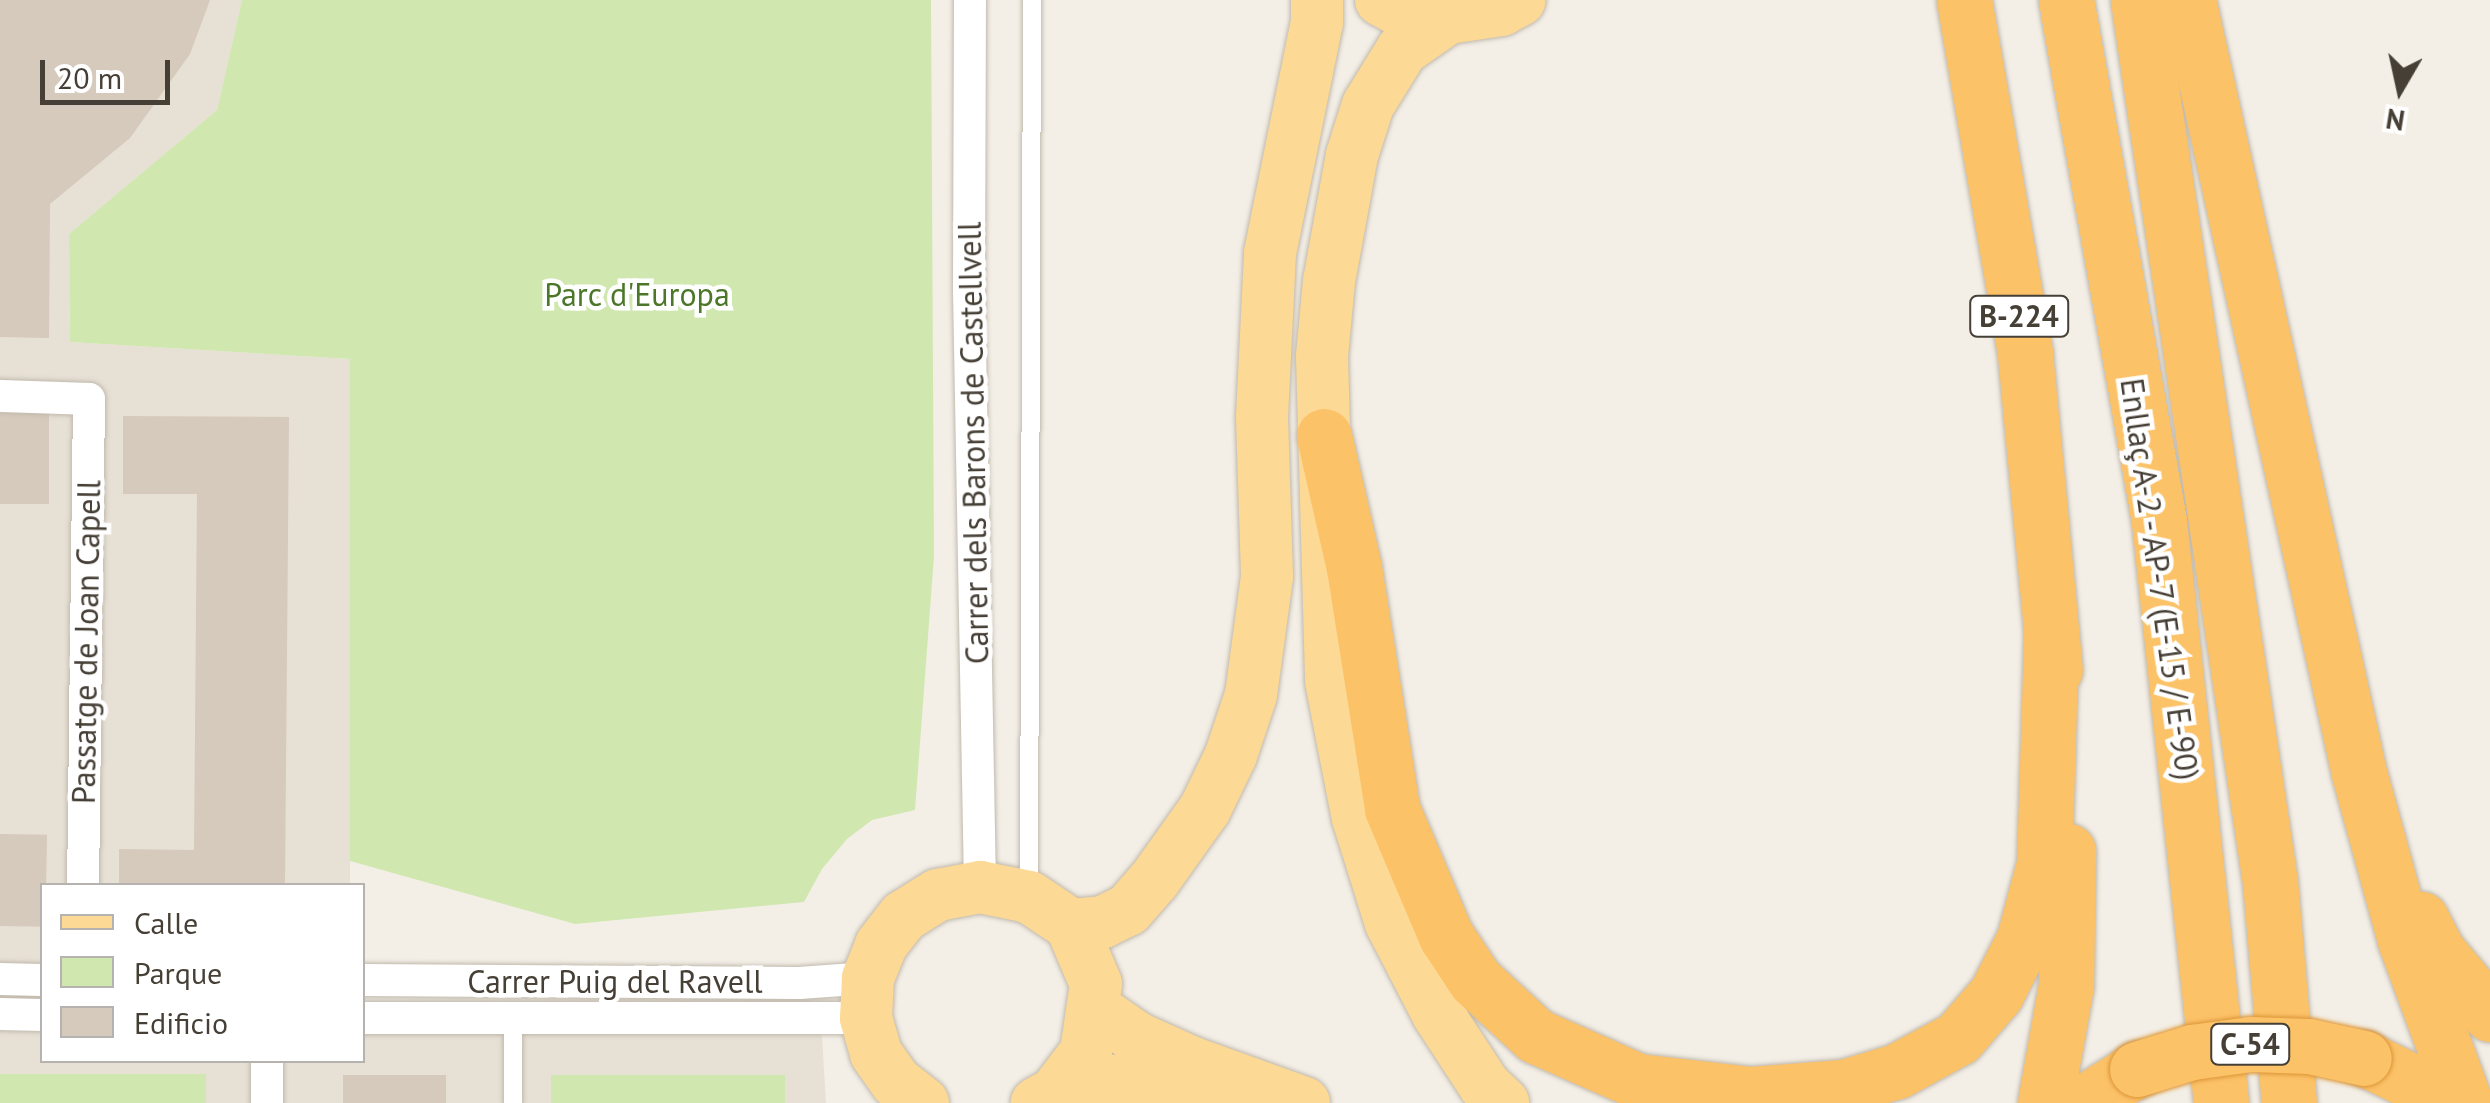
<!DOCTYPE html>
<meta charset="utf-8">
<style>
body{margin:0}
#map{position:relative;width:2490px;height:1103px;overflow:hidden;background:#f3efe7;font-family:"PT Sans",sans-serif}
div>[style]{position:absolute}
.residential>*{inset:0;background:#e7e0d5}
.green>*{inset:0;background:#d1e7b0;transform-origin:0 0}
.building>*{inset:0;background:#d5cabc;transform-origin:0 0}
.roads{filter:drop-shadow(0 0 2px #c1b9ac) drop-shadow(0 0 2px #c1b9ac)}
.lane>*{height:18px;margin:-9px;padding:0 9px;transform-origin:9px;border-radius:9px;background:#fff}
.street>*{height:32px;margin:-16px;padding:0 16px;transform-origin:16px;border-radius:16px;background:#fff}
.primary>*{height:52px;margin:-26px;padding:0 26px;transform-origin:26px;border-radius:26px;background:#fdd996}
.highway>*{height:55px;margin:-27.5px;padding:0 27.5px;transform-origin:27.5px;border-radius:27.5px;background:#fcc268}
.bridges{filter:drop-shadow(0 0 2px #dc9638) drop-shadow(0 0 2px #dc9638)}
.highway-bridge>*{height:55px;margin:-27.5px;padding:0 27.5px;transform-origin:27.5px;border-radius:27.5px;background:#fcc268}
span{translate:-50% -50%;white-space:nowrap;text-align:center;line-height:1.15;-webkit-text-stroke:9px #fff;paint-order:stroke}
.shield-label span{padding:2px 8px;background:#fff;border:2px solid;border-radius:8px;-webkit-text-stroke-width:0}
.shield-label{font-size:30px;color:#463f36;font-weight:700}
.park-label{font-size:32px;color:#4c7729}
.street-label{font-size:32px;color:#463f36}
.legend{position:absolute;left:40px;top:883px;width:325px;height:180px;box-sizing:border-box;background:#fff;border:2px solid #b5b2af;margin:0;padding:12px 18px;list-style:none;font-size:30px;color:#463f36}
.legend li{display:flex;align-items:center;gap:20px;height:50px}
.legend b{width:50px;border:2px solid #b5b2af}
.north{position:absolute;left:2350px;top:40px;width:100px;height:100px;-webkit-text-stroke:8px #fff;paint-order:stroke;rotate:189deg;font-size:28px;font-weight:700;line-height:40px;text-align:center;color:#463f36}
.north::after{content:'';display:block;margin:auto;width:35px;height:45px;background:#463f36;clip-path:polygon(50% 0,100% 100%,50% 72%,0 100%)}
.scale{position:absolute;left:40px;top:60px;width:130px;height:45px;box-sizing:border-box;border:5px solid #463f36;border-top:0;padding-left:12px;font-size:30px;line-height:35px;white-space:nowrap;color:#463f36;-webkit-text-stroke:8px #fff;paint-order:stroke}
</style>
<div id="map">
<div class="residential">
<div style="clip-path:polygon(0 0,242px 0,217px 110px,69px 234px,70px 342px,350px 359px,350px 885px,42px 886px,42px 1060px,362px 1060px,363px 1009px,820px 1004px,826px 1103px,0 1103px)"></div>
</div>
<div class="green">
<div style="clip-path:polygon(242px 0,931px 0,934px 556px,915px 810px,872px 820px,847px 839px,822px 869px,804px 902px,575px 924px,350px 861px,350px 359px,70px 342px,69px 234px,217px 110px)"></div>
<div style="left:0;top:1074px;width:206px;height:29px"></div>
<div style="left:551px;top:1075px;width:234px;height:28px"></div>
</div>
<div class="building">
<div style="clip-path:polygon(0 0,210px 0,190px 54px,130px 138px,50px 204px,49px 338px,0 337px)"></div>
<div style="left:0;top:413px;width:49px;height:91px"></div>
<div style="clip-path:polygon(123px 416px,289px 417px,285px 886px,119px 886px,119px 849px,194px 850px,197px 494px,123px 494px)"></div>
<div style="left:0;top:834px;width:47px;height:92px;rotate:1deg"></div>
<div style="left:343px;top:1075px;width:103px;height:28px"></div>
</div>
<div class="roads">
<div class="lane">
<div style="left:1029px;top:891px;width:891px;rotate:-89.81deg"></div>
<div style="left:513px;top:1103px;width:85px;rotate:-90deg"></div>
</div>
<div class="street">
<div style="left:970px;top:0;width:291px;rotate:90.2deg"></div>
<div style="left:969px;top:291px;width:596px;rotate:88.94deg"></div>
<div style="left:0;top:396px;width:89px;rotate:1.9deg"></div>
<div style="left:89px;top:399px;width:487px;rotate:90.7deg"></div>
<div style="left:0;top:979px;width:42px;rotate:1.4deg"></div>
<div style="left:362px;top:980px;width:437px;rotate:0.4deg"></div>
<div style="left:799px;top:983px;width:69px;rotate:-4.1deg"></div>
<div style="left:0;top:1014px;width:42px;rotate:1.4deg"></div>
<div style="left:362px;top:1018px;width:504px"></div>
<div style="left:267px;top:1103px;width:43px;rotate:-90deg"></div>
</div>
<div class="primary">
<div style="left:1381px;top:0;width:17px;rotate:28deg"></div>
<div style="left:1396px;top:8px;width:53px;rotate:10.9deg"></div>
<div style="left:1448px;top:18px;width:54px;rotate:-8.6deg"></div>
<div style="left:1501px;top:10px;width:21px;rotate:-28deg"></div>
<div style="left:1448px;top:18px;width:56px;rotate:145.2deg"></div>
<div style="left:1402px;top:50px;width:65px;rotate:121.7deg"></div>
<div style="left:1368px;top:105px;width:52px;rotate:107.7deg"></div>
<div style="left:1352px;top:155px;width:128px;rotate:100.3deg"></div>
<div style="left:1329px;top:281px;width:75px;rotate:95.3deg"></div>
<div style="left:1322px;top:356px;width:325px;rotate:88.4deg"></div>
<div style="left:1331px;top:681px;width:140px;rotate:78.9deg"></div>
<div style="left:1358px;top:818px;width:110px;rotate:72.6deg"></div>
<div style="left:1391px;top:923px;width:102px;rotate:62.7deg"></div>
<div style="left:1438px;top:1014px;width:86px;rotate:56.9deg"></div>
<div style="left:1485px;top:1086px;width:25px;rotate:43deg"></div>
<div style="left:1071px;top:925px;width:32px;rotate:-5deg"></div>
<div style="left:1103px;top:922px;width:28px;rotate:-26deg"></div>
<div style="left:1128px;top:910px;width:41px;rotate:-48.9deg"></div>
<div style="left:1155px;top:879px;width:86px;rotate:-54.5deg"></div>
<div style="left:1205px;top:809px;width:60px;rotate:-64.3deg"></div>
<div style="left:1231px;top:755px;width:63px;rotate:-71.6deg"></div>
<div style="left:1251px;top:695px;width:120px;rotate:-82.3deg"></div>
<div style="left:1267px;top:576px;width:159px;rotate:-91.8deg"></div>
<div style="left:1262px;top:417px;width:164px;rotate:-87.2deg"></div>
<div style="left:1270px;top:253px;width:236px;rotate:-78.5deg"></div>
<div style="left:1317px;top:22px;width:22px;rotate:-90deg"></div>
<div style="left:1095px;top:1009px;width:51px;rotate:34.6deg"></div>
<div style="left:1137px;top:1038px;width:61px;rotate:24.1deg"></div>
<div style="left:1193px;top:1063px;width:118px;rotate:19.8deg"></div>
<div style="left:1070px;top:1077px;width:80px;rotate:5deg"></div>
<div style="left:1150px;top:1084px;width:55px;rotate:20.1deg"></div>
<div style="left:923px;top:1103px;width:34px;rotate:-142deg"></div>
<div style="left:896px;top:1082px;width:35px;rotate:-125deg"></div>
<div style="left:876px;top:1053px;width:36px;rotate:-106deg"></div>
<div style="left:866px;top:1018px;width:40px;rotate:-87.1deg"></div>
<div style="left:868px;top:978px;width:35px;rotate:-68deg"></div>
<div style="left:881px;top:945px;width:37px;rotate:-52deg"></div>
<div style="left:904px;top:916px;width:40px;rotate:-32deg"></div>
<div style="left:938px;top:895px;width:43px;rotate:-10.8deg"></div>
<div style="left:980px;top:887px;width:50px;rotate:11.5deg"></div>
<div style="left:1029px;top:897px;width:50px;rotate:33.7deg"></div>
<div style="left:1071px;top:925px;width:64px;rotate:67deg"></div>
<div style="left:1096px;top:984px;width:69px;rotate:98.4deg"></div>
<div style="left:1086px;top:1052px;width:51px;rotate:127.1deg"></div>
<div style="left:1055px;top:1093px;width:21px;rotate:151deg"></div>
</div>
<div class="highway">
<div style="left:1964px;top:0;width:359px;rotate:80.2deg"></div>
<div style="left:2025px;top:354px;width:317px;rotate:84.6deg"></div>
<div style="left:2066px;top:0;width:529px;rotate:79.88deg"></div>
<div style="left:2159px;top:521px;width:585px;rotate:83.92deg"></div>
<div style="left:2138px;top:0;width:892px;rotate:81.49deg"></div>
<div style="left:2270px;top:882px;width:222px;rotate:85.1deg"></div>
<div style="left:2188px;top:0;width:792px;rotate:77.53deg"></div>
<div style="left:2359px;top:773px;width:173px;rotate:74.6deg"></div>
<div style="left:2405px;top:940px;width:174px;rotate:69.8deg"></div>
<div style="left:1324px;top:436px;width:135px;rotate:77.2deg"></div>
<div style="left:1354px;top:568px;width:244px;rotate:81deg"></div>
<div style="left:1392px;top:809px;width:138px;rotate:67deg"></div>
<div style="left:1446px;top:936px;width:53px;rotate:56.6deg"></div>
<div style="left:1475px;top:980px;width:83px;rotate:42.6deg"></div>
<div style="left:1536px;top:1036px;width:111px;rotate:23.8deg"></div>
<div style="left:1638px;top:1081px;width:114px;rotate:6.6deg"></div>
<div style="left:1751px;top:1094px;width:92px;rotate:-4.4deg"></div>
<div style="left:1843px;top:1087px;width:56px;rotate:-16.5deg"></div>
<div style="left:1897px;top:1071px;width:69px;rotate:-28.4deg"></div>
<div style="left:1958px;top:1038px;width:58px;rotate:-49.2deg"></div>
<div style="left:1996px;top:994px;width:62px;rotate:-63deg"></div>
<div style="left:2024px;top:939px;width:78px;rotate:-75.1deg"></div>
<div style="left:2044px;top:864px;width:228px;rotate:-88.2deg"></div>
<div style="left:2421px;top:919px;width:37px;rotate:63deg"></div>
<div style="left:2438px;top:952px;width:81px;rotate:50deg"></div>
<div style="left:2364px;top:1058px;width:102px;rotate:26.1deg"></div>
<div style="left:2045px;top:1103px;width:120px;rotate:-79.9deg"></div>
<div style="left:2066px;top:985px;width:134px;rotate:-89.1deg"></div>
<div style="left:2083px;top:1103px;width:64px;rotate:-32.2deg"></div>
</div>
</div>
<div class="bridges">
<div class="highway-bridge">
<div style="left:2137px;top:1069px;width:58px;rotate:-17.2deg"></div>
<div style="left:2192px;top:1052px;width:59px;rotate:-7.9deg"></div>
<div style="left:2250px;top:1044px;width:59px;rotate:1.9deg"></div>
<div style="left:2309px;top:1046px;width:56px;rotate:12.3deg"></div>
</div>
</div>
<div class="shield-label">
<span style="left:2019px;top:316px">B-224</span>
<span style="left:2250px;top:1044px">C-54</span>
</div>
<div class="park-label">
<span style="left:637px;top:294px">Parc d'Europa</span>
</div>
<div class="street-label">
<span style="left:973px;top:443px;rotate:-91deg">Carrer dels Barons de Castellvell</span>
<span style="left:2160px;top:579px;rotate:82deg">Enllaç A-2 - AP-7 (E-15 / E-90)</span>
<span style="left:86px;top:642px;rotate:-89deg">Passatge de Joan Capell</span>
<span style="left:615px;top:981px">Carrer Puig del Ravell</span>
</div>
<ul class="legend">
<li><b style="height:12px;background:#fdd996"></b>Calle</li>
<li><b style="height:28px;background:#d1e7b0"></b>Parque</li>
<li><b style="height:28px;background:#d5cabc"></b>Edificio</li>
</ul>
<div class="north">N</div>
<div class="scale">20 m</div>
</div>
